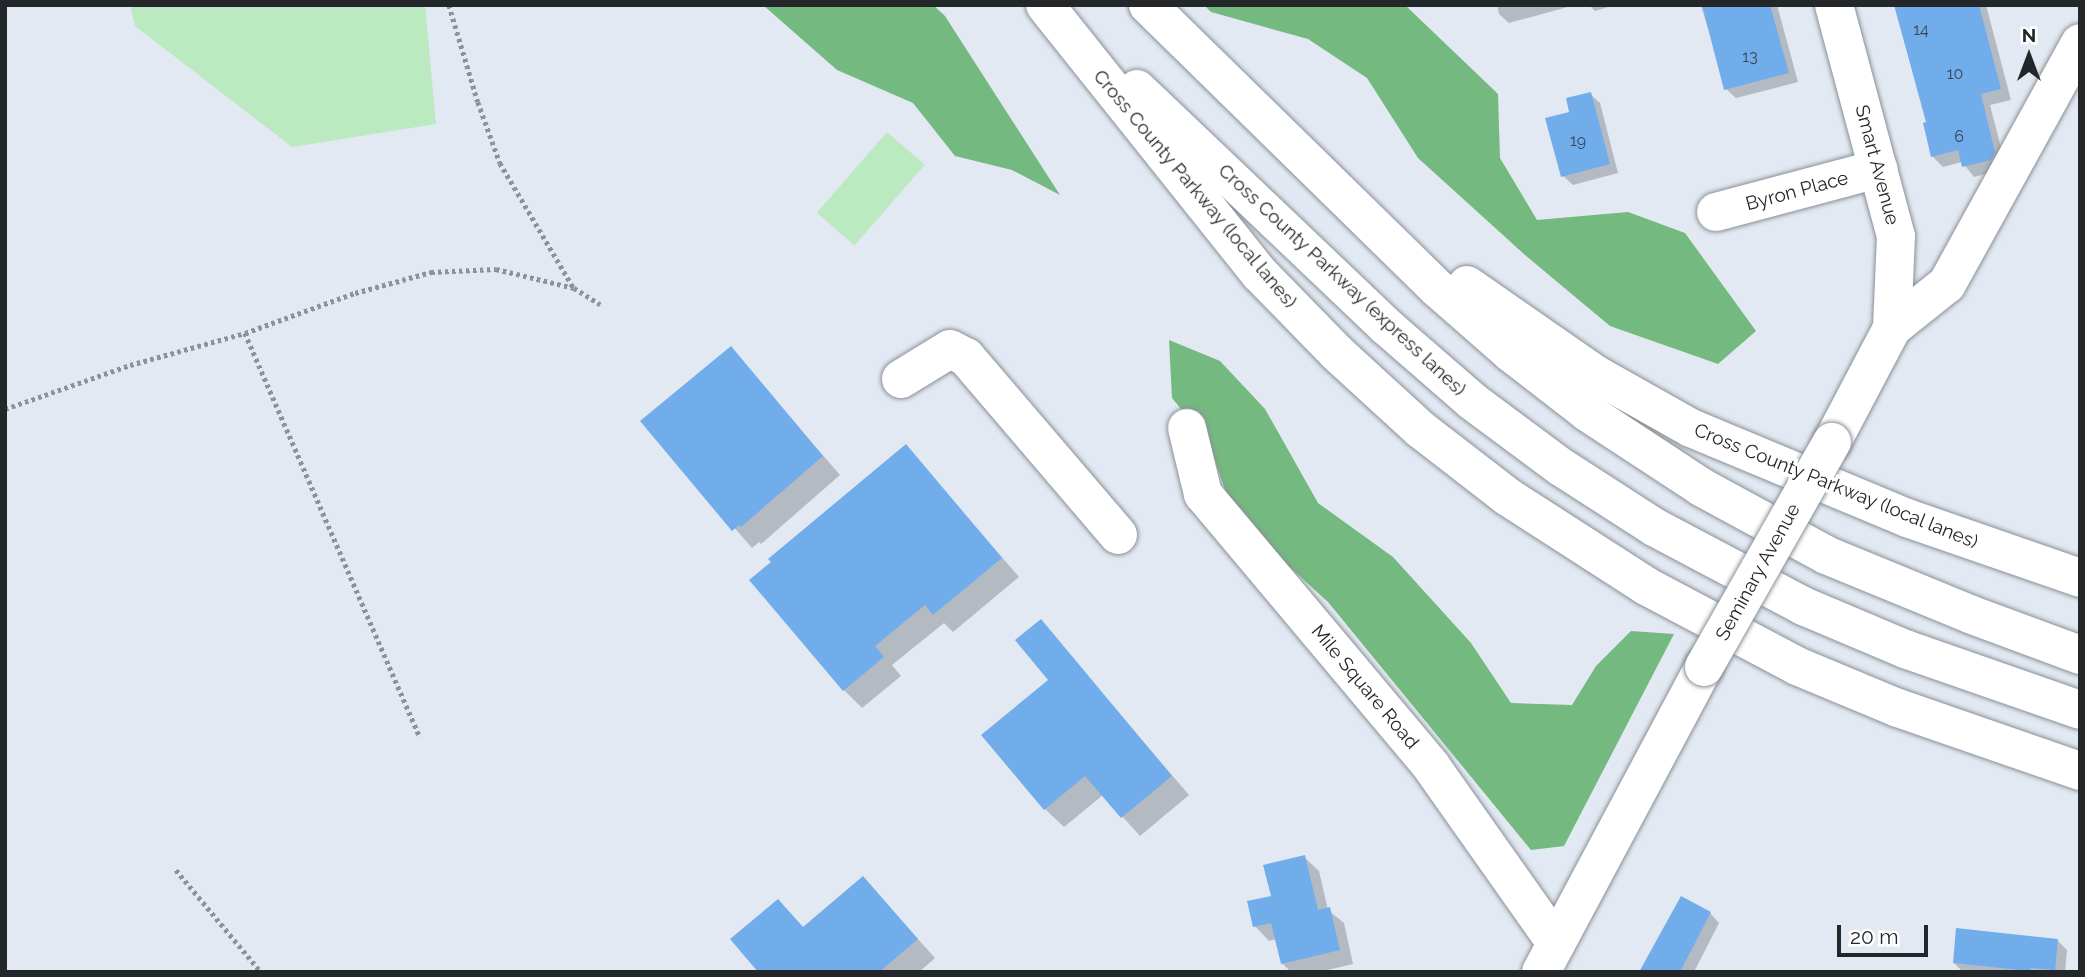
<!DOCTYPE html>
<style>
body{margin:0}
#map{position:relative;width:2085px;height:977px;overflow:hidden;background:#e2e9f2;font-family:Raleway,sans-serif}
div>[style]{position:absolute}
.green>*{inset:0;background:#bbe9c0;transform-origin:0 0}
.forest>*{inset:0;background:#74b97f}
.shadow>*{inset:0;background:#0003}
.building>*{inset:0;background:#72adeb}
.path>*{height:4.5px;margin-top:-2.25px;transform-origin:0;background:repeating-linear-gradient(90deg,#8d9299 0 3.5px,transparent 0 7px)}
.roads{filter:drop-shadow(0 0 2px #8a9098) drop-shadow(0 0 2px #8a9098)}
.minor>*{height:38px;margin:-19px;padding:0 19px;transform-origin:19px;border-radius:19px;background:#fff}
.highway>*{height:38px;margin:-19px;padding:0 19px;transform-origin:19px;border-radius:19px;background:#fff}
.bridges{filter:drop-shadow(0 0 2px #8a9098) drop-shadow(0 0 2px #8a9098)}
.minor-bridge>*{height:38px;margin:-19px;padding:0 19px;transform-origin:19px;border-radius:19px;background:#fff}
span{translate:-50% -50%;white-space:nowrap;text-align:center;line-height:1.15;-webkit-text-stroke:7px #fff;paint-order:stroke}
.number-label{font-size:16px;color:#38485a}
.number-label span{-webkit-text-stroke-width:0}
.street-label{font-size:19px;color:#24272a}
.frame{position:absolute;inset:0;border:7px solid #24272a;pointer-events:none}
.north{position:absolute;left:1994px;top:21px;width:70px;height:70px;-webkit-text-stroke:5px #fff;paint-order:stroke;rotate:0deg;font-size:19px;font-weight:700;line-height:28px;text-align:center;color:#24272a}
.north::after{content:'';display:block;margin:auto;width:24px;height:32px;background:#24272a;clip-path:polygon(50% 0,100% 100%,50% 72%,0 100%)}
.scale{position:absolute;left:1837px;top:925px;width:91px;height:32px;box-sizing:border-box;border:4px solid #24272a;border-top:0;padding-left:9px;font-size:21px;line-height:24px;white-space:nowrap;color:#24272a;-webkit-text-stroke:5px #fff;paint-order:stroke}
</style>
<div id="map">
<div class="green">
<div style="clip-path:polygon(130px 5px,425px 5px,436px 124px,292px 147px,135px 26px)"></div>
<div style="left:887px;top:132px;width:50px;height:107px;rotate:41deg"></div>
</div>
<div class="forest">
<div style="clip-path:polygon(763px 5px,933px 5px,945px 16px,1060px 195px,1012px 170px,955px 156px,913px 103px,837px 70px)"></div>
<div style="clip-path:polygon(1204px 5px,1405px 5px,1498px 94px,1500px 158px,1537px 220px,1628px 212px,1685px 233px,1756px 331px,1718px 364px,1610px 326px,1525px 255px,1418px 158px,1367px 78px,1308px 39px,1211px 12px)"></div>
<div style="clip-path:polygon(1169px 340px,1220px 361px,1265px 409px,1318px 503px,1393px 557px,1471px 643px,1511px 703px,1572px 705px,1596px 666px,1631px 631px,1674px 634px,1564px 846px,1531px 850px,1328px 602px,1234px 516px,1209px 443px,1172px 398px)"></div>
</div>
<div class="shadow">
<div style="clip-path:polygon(1497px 5px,1575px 5px,1509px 23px,1499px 14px)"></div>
<div style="clip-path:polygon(1589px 5px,1615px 5px,1595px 11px)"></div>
<div style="clip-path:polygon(1701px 5px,1777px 5px,1798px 82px,1736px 98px,1726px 89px)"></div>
<div style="clip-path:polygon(1896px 5px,1986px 5px,2011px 100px,1990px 105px,2005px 163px,2001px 170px,1974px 177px,1962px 162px,1943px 167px,1932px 156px,1928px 124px)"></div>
<div style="clip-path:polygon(1590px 94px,1600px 103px,1618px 173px,1573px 185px,1563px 176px,1572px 113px)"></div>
<div style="clip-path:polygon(731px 349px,840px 475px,761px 544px,759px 542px,752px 548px,643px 422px)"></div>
<div style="clip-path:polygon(906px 446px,1019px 577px,953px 632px,944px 623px,892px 665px,901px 676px,862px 708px,844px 690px)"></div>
<div style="clip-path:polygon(1040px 621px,1189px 795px,1140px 836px,1103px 795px,1064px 827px,1045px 809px,1051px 680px)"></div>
<div style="clip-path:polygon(1304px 857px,1319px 871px,1328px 910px,1344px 923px,1353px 964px,1319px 972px,1291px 972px,1282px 963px,1277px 939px,1269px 941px,1255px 926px,1273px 897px)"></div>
<div style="clip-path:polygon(863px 878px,935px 958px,919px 972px,761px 972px,778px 901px,804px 928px)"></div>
<div style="clip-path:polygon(1710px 913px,1719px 923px,1694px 972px,1642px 972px)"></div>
<div style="clip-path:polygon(2057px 940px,2067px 950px,2065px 972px,1963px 972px,1954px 963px)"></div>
</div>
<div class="building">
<div style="clip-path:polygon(1702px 5px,1770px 5px,1789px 73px,1724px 90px)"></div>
<div style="clip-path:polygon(1894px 5px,1979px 5px,2001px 89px,1981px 94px,1995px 152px,1991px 160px,1962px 167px,1958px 150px,1931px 157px,1923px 123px,1926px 122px)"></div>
<div style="clip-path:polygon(1591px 92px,1610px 164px,1561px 177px,1545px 118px,1569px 112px,1566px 98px)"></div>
<div style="clip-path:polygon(731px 346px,823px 456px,741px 527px,739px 525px,732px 531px,640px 421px)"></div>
<div style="clip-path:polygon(906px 444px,1002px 558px,933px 615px,925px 605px,875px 646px,884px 657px,843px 691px,749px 580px,771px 562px,768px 559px)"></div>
<div style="clip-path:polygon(1041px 619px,1172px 776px,1121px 818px,1085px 776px,1044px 810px,981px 735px,1048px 680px,1015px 640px)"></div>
<div style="clip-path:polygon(1305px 855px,1318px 910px,1330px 907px,1340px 950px,1281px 964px,1271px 923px,1253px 927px,1247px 901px,1271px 896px,1263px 865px)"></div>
<div style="clip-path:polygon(863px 876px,918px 939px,879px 972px,758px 972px,730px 939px,778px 899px,803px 927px)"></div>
<div style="clip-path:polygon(1681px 896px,1711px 912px,1680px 972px,1639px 972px)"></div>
<div style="clip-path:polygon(1956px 928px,2058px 939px,2055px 970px,2031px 968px,2030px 971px,1953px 963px)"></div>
</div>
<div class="path">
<div style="left:449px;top:5px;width:101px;rotate:73.4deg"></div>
<div style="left:478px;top:102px;width:65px;rotate:70.2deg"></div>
<div style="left:500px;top:163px;width:144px;rotate:59.5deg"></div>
<div style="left:245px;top:333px;width:441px;rotate:66.6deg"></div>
<div style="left:5px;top:409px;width:133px;rotate:-19.4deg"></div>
<div style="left:130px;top:365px;width:119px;rotate:-15.5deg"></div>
<div style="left:245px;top:333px;width:117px;rotate:-20deg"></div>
<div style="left:355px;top:293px;width:79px;rotate:-15.4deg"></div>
<div style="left:431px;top:272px;width:65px;rotate:-2.6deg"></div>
<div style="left:496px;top:269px;width:80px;rotate:13.7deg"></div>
<div style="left:574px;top:288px;width:31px;rotate:32deg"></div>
<div style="left:176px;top:870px;width:133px;rotate:50.2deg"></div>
</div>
<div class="roads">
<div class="minor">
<div style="left:1834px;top:5px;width:239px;rotate:75deg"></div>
<div style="left:1896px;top:236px;width:92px;rotate:92.5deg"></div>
<div style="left:1716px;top:212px;width:168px;rotate:-14.9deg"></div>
<div style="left:901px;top:379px;width:57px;rotate:-31.5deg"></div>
<div style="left:950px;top:349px;width:18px;rotate:27deg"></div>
<div style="left:966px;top:357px;width:234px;rotate:49.5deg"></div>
<div style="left:1187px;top:428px;width:68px;rotate:76.4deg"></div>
<div style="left:1203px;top:494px;width:355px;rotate:50deg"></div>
<div style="left:1431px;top:766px;width:217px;rotate:54.8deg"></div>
<div style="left:1832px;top:442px;width:129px;rotate:-62.2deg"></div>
<div style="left:1892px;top:328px;width:70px;rotate:-38.7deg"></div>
<div style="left:1947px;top:284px;width:275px;rotate:-61.1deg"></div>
<div style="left:1541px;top:972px;width:346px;rotate:-61.9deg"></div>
</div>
<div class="highway">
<div style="left:1045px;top:5px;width:344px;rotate:51.4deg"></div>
<div style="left:1260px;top:274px;width:110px;rotate:45.7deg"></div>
<div style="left:1337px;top:353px;width:113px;rotate:42.5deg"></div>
<div style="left:1420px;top:429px;width:111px;rotate:37.7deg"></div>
<div style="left:1508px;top:497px;width:164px;rotate:32.8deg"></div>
<div style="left:1646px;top:586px;width:171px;rotate:27.9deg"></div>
<div style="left:1797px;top:666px;width:109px;rotate:22.6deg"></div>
<div style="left:1898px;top:708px;width:193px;rotate:19.1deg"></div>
<div style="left:1148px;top:5px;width:406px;rotate:44.4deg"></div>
<div style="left:1438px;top:289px;width:97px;rotate:41.2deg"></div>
<div style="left:1511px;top:353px;width:96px;rotate:37.8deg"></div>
<div style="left:1587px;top:412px;width:136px;rotate:33.3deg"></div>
<div style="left:1701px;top:487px;width:142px;rotate:28.5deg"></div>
<div style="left:1826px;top:555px;width:158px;rotate:22.3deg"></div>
<div style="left:1972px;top:615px;width:115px;rotate:20.3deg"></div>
<div style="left:1137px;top:89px;width:345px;rotate:43.6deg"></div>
<div style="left:1387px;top:327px;width:113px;rotate:41deg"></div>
<div style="left:1472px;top:401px;width:111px;rotate:36.6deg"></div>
<div style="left:1561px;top:467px;width:111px;rotate:32.8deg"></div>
<div style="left:1654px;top:527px;width:169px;rotate:27.9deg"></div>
<div style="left:1803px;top:606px;width:111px;rotate:22.9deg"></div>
<div style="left:1905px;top:649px;width:185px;rotate:19.2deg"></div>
<div style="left:1467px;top:285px;width:156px;rotate:34.8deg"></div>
<div style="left:1595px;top:374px;width:110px;rotate:29.4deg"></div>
<div style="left:1691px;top:428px;width:234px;rotate:22.6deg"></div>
<div style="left:1907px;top:518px;width:183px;rotate:19.1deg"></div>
</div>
</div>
<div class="bridges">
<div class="minor-bridge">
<div style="left:1704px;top:667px;width:259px;rotate:-60.4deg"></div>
</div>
</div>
<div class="number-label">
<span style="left:1921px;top:30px">14</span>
<span style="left:1750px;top:57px">13</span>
<span style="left:1955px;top:74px">10</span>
<span style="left:1959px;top:137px">6</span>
<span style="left:1578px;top:141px">19</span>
</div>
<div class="street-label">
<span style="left:1877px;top:165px;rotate:75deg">Smart Avenue</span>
<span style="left:1195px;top:189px;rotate:50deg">Cross County Parkway (local lanes)</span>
<span style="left:1797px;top:191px;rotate:-15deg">Byron Place</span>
<span style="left:1342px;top:280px;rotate:43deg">Cross County Parkway (express lanes)</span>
<span style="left:1836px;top:486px;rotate:22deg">Cross County Parkway (local lanes)</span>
<span style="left:1758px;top:572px;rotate:-61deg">Seminary Avenue</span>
<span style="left:1365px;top:687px;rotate:50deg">Mile Square Road</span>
</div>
<div class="frame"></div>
<div class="north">N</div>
<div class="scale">20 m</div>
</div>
